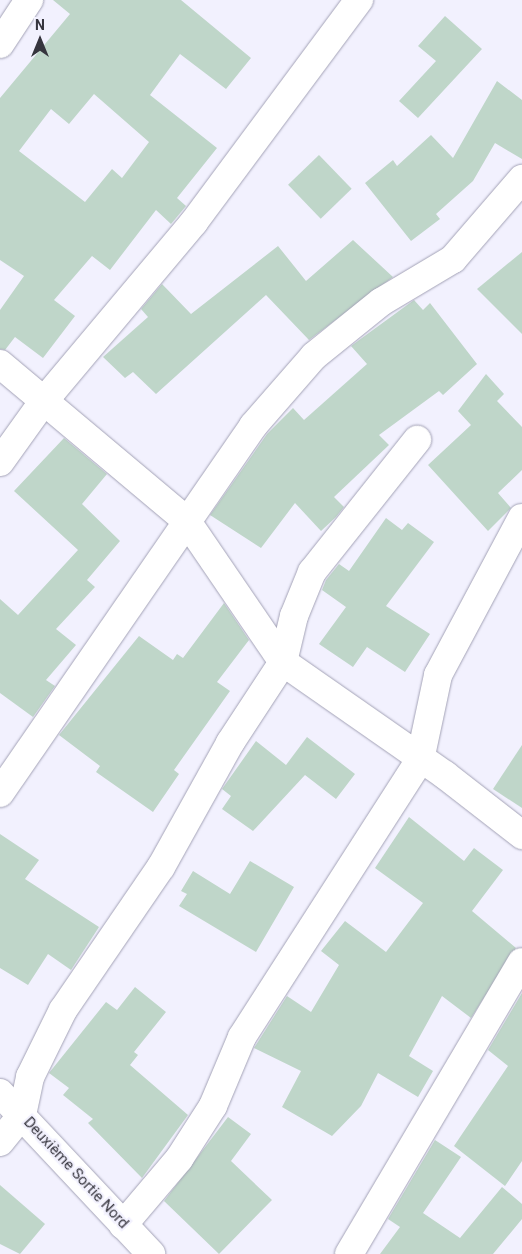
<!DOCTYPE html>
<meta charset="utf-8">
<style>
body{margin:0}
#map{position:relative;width:522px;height:1254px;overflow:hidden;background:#f2f1fe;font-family:Roboto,sans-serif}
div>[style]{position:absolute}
.building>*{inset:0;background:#bfd6c9;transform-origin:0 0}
.roads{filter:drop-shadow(0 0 1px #a3a2b6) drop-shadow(0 0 1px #a3a2b6)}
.minor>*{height:28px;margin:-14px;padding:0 14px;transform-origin:14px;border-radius:14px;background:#fff}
.major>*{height:28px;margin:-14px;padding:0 14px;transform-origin:14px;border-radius:14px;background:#fff}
span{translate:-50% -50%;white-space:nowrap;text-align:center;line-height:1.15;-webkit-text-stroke:4.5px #f2f1fe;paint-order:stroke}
.street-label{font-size:15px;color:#36353e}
.north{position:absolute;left:15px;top:15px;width:50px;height:50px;-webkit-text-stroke:4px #f2f1fe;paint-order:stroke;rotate:0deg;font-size:14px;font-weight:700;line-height:20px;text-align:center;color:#36353e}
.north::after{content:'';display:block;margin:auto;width:18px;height:22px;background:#36353e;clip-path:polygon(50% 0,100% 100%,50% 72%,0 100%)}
</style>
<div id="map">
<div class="building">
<div style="clip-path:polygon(evenodd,53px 0,181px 0,251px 58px,226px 89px,180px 54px,150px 95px,217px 148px,177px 198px,186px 206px,171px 224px,156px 210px,110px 270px,92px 256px,54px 300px,75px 316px,43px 358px,15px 337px,5px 350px,0 349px,0 310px,24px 276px,0 260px,0 98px,70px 14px,53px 0,94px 94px,149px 142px,122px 178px,112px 169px,85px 202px,19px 151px,51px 109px,69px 124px,94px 94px)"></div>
<div style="clip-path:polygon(445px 16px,482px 49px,418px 118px,399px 101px,436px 61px,418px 46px)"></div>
<div style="clip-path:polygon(497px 81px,522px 100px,522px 159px,495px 143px,473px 181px,436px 214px,440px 219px,411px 241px,365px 183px,393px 160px,397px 166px,431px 135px,453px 158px)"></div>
<div style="left:319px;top:155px;width:47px;height:43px;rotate:46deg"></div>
<div style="clip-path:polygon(353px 240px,393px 277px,309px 340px,266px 295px,156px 394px,133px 372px,125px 378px,103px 357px,148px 317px,141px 309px,162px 284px,191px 314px,278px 246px,306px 281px)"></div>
<div style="clip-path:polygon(522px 252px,522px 334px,477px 289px)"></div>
<div style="clip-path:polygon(414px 300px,423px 310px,430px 303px,477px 364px,443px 395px,439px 391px,379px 435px,389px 445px,334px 497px,344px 507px,336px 517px,321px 531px,295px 503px,261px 548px,210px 515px,267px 434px,293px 408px,304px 420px,367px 364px,351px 346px)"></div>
<div style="clip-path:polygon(486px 374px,504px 394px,497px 401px,522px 427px,522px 470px,498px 493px,511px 508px,488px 531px,428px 465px,471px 425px,458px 411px)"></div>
<div style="clip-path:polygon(64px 438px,107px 474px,82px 504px,120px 541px,87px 580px,95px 587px,56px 629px,76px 645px,46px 680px,55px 686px,33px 717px,0 693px,0 599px,18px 615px,78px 550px,14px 491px)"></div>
<div style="clip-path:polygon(386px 518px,402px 530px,408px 523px,434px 542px,386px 606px,430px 634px,405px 672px,367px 647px,353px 667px,319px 644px,346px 607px,322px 590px,326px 580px,339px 564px,349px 571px)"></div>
<div style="clip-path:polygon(224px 603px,249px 640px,217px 682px,230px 691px,174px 770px,179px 774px,153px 812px,96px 772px,100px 766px,59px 735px,139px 636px,173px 660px,177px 654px,183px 658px)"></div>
<div style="clip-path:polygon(307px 737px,355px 774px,336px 799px,305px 775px,253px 831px,222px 809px,231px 796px,222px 789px,256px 741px,286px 765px)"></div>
<div style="clip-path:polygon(522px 745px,522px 808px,493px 789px)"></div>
<div style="clip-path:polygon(409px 817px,464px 861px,474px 848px,503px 870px,472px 911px,516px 948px,471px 1018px,442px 996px,409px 1056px,433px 1071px,418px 1097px,378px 1073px,361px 1106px,332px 1136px,282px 1107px,301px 1071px,254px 1048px,287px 996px,311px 1012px,339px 965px,321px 951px,345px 921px,386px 952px,423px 903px,375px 868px)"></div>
<div style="clip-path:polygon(0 834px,39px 860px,25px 879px,99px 927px,71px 970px,48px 954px,28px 985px,0 968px)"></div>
<div style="clip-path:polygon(250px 861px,294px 887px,256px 952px,179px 906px,187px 894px,181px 891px,193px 871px,230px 894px)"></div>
<div style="clip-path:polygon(135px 987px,166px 1012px,134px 1052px,138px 1055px,130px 1065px,188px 1115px,142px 1178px,88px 1123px,93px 1119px,63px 1095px,69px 1088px,49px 1073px,106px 1002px,117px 1010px)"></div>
<div style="clip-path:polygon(522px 993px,522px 1161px,505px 1186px,454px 1146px,508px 1066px,488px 1050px)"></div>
<div style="clip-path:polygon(228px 1117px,251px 1134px,231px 1161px,272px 1200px,219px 1254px,164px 1201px)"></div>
<div style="clip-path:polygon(435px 1140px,461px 1157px,423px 1213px,460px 1238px,502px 1187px,522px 1204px,522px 1219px,493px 1254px,380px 1254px,400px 1227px,388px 1219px)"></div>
<div style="clip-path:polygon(0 1185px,45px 1224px,20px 1254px,0 1244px)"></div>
</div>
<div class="roads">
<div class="minor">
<div style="left:0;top:44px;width:53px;rotate:-56.6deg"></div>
<div style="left:0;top:364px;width:243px;rotate:40deg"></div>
<div style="left:186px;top:520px;width:172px;rotate:55.7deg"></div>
<div style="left:283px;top:662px;width:198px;rotate:34.9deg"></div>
<div style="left:445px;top:775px;width:98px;rotate:37.9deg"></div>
<div style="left:0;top:462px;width:74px;rotate:-54.4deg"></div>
<div style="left:43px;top:402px;width:235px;rotate:-50deg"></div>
<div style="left:194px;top:222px;width:277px;rotate:-53.4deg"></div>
<div style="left:0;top:793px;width:446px;rotate:-55.4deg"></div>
<div style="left:253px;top:426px;width:93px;rotate:-48.9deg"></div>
<div style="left:314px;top:356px;width:86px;rotate:-38.9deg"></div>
<div style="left:381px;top:302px;width:84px;rotate:-30.8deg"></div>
<div style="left:453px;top:259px;width:106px;rotate:-49.2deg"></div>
<div style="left:0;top:1142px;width:35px;rotate:-51deg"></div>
<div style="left:22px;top:1115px;width:39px;rotate:-78deg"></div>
<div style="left:30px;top:1077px;width:75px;rotate:-63.8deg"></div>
<div style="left:63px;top:1010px;width:173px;rotate:-55.6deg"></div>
<div style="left:161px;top:867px;width:142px;rotate:-60.9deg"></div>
<div style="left:230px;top:743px;width:97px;rotate:-56.8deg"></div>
<div style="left:283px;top:662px;width:47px;rotate:-76.6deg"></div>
<div style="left:294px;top:616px;width:48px;rotate:-67.8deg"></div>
<div style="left:312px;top:572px;width:169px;rotate:-51.5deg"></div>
<div style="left:123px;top:1225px;width:87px;rotate:-49.7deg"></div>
<div style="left:179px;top:1159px;width:63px;rotate:-57.3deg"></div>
<div style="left:213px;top:1106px;width:75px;rotate:-67.2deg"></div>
<div style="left:242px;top:1037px;width:329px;rotate:-57.3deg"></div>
<div style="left:420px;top:760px;width:87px;rotate:-78deg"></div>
<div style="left:438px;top:675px;width:178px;rotate:-61.9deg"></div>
<div style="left:349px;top:1254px;width:339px;rotate:-59.4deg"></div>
</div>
<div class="major">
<div style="left:0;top:1093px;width:221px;rotate:46.8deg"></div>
</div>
</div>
<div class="street-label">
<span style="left:76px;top:1173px;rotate:47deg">Deuxième Sortie Nord</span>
</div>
<div class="north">N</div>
</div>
